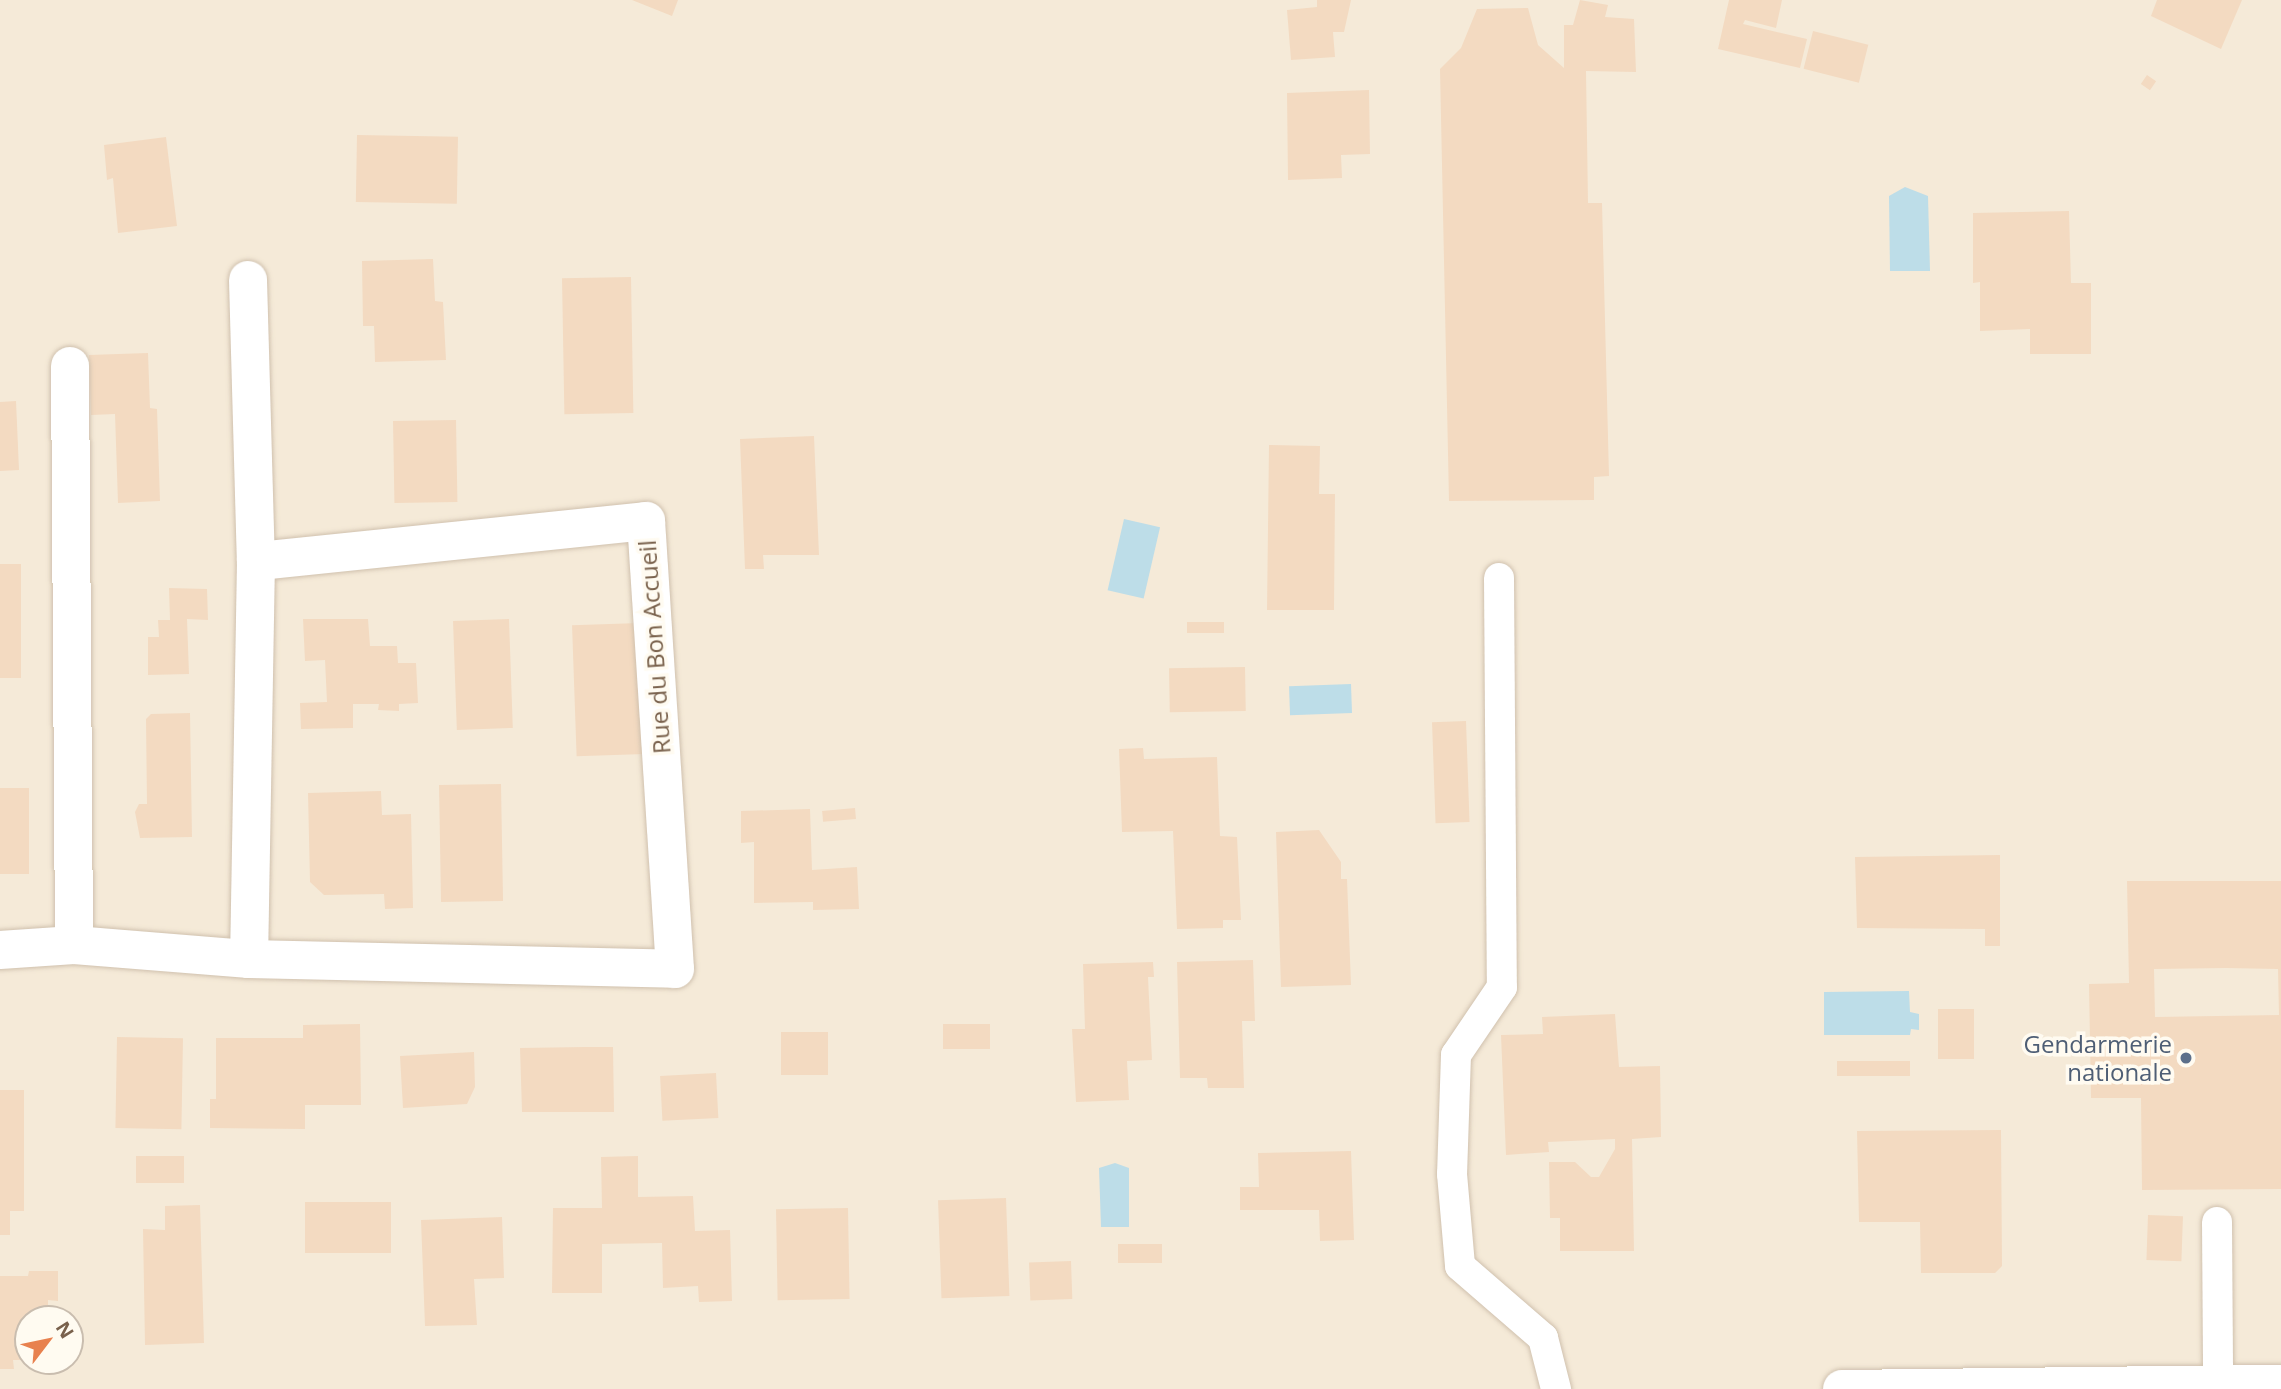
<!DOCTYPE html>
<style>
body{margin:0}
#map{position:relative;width:2281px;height:1389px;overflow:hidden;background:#fdf7ea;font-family:"Open Sans",sans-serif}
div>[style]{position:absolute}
.residential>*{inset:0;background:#f5ead8}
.water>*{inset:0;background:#bddde8;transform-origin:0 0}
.building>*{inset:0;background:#f3dac1;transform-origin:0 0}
.roads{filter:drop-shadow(0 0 2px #d0c1ae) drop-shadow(0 0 2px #d0c1ae)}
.service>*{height:30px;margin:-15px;padding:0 15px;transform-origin:15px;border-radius:15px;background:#fff}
.minor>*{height:38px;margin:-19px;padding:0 19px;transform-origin:19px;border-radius:19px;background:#fff}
.dots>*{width:19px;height:19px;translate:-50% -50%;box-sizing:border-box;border:4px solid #fffbf1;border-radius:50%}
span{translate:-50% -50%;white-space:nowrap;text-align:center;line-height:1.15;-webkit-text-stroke:7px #fffbf1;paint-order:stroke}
.street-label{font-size:24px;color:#79614c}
.service-label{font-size:24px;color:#4e5e75}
.right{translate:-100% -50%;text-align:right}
.north{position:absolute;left:14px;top:1305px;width:70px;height:70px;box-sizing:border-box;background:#fffbf1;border:2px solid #c9bdaf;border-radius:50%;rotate:58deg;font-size:19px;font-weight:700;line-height:28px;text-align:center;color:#79614c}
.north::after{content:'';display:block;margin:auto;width:24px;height:32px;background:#e8814e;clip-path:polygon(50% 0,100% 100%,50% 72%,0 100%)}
</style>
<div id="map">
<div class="residential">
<div style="clip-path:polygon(evenodd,0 0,2281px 0,2281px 1389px,0 1389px,0 0,28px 1319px,70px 1319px,70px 1361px,28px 1361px,28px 1319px)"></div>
</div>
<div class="water">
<div style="clip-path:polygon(1905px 187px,1928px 196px,1930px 271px,1890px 271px,1889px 196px)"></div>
<div style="left:1124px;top:519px;width:37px;height:73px;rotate:13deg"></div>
<div style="left:1351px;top:684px;width:29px;height:62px;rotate:88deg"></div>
<div style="clip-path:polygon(1909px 991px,1910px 1012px,1919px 1014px,1919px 1030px,1911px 1029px,1910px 1035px,1824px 1035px,1824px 992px)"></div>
<div style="clip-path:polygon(1115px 1163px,1129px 1168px,1129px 1227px,1101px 1227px,1099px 1168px)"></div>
</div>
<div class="building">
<div style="clip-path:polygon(632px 0,678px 0,672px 16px)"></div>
<div style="clip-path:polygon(1317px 0,1351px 0,1344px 32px,1333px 32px,1335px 57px,1291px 60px,1287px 10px,1317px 7px)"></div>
<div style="clip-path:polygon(1580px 0,1608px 5px,1605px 17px,1634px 19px,1636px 72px,1586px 71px,1588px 203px,1602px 203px,1609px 476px,1594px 477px,1594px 500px,1449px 501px,1440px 69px,1461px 48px,1477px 9px,1528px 8px,1538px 45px,1564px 68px,1564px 25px,1573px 25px)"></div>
<div style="clip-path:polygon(1729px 0,1782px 0,1776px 28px,1745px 20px,1743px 24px,1807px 39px,1800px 68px,1718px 49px)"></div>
<div style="clip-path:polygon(2157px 0,2242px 0,2221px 49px,2151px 16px)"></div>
<div style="left:1813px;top:31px;width:57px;height:39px;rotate:14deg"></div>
<div style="left:2147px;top:75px;width:11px;height:11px;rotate:34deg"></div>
<div style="clip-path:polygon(1369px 90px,1370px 154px,1341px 155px,1342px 178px,1288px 180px,1287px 93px)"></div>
<div style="left:357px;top:135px;width:101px;height:67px;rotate:1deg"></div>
<div style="clip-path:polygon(166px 137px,177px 226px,118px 233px,113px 178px,107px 180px,104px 145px)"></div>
<div style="clip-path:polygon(2069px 211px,2071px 283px,2091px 283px,2091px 354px,2030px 354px,2030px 329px,1980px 331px,1980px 282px,1973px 283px,1973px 213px)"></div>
<div style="clip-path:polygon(433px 259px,435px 301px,443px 302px,446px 360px,375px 362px,374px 326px,363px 326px,362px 261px)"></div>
<div style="left:631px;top:277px;width:136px;height:69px;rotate:89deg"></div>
<div style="clip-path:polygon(148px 353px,150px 408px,157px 409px,160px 501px,118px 503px,115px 414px,91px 415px,89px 355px)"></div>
<div style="clip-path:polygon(16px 401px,19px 470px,0 471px,0 402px)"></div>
<div style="left:456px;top:420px;width:82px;height:63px;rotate:89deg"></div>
<div style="clip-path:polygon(814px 436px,819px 555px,763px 555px,764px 569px,745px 569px,740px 439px)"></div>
<div style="clip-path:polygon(1269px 445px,1320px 446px,1319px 494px,1335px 494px,1334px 610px,1267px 610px)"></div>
<div style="left:0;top:564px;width:21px;height:114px"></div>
<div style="clip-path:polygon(169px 588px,207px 589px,208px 620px,187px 619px,189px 674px,148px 675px,148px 637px,159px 637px,158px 620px,170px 620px)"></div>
<div style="clip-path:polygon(303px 619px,368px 619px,370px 646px,397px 646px,398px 663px,416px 663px,418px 703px,399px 704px,399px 711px,378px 710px,379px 704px,353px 704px,353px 728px,301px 729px,300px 703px,327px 702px,325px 660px,305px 661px)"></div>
<div style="left:509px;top:619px;width:109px;height:56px;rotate:88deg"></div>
<div style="left:1187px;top:622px;width:37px;height:11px"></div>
<div style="left:640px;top:623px;width:131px;height:68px;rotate:88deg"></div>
<div style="left:1245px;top:667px;width:44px;height:76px;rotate:89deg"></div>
<div style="clip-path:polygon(190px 713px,192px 837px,140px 838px,135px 812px,139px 804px,147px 804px,146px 719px,151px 714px)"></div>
<div style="left:1466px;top:721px;width:101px;height:34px;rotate:88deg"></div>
<div style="clip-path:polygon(1143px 748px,1144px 759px,1217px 757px,1220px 836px,1237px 837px,1241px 920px,1223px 920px,1223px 928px,1177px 929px,1173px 831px,1122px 832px,1119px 749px)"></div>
<div style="left:501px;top:784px;width:117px;height:62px;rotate:89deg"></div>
<div style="left:0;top:788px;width:29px;height:86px"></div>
<div style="clip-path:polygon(381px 791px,382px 815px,411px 814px,413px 908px,385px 909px,384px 894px,324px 895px,310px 882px,308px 793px)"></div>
<div style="left:855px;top:808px;width:11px;height:33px;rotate:85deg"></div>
<div style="clip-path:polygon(810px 809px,812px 870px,857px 867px,859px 909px,813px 910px,813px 902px,754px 903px,754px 842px,741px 843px,741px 811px)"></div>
<div style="clip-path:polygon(1319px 830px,1341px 862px,1341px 879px,1347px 879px,1351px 985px,1281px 987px,1276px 832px)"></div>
<div style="clip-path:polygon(2000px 855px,2000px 946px,1985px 946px,1985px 929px,1857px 928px,1855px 857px)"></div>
<div style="clip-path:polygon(evenodd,2127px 881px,2281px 881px,2281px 1189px,2142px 1190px,2141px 1098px,2091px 1098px,2089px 984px,2129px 983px,2127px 881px,2226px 968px,2278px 969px,2279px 1015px,2155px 1017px,2154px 969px,2226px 968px)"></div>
<div style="clip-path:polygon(1253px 960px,1255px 1021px,1242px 1021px,1244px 1088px,1208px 1088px,1207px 1078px,1180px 1078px,1177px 962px)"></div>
<div style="clip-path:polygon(1153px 962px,1154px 977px,1148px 977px,1152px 1060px,1127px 1061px,1129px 1100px,1076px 1102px,1072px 1029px,1085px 1029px,1083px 964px)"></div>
<div style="left:1938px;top:1009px;width:36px;height:50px"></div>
<div style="clip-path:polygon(1615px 1014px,1619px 1067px,1660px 1066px,1661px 1137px,1632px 1139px,1634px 1251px,1560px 1251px,1560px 1218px,1550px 1218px,1549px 1162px,1575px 1162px,1591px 1177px,1599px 1177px,1615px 1149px,1615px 1139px,1548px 1142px,1549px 1152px,1506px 1155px,1501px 1035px,1543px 1034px,1542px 1017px)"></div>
<div style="clip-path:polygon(360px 1024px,361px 1105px,305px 1105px,305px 1129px,210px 1128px,210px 1099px,216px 1099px,216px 1038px,303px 1038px,303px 1025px)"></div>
<div style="left:990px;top:1024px;width:25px;height:47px;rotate:90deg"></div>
<div style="left:781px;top:1032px;width:47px;height:43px"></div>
<div style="left:117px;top:1037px;width:66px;height:91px;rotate:1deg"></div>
<div style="clip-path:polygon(584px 1047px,613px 1047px,614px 1112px,522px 1112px,520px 1048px)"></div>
<div style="clip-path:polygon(474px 1052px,475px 1087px,467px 1104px,403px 1108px,400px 1056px)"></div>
<div style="left:1837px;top:1061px;width:73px;height:15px"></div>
<div style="left:716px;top:1073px;width:45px;height:56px;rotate:87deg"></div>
<div style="clip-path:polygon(0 1090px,24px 1090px,24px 1211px,10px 1211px,10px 1235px,0 1235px)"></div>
<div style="clip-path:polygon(2001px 1130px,2002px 1266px,1995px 1273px,1921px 1273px,1920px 1222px,1859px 1222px,1857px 1131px)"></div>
<div style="clip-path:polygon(1351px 1151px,1354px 1240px,1320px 1241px,1319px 1210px,1240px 1210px,1240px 1187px,1259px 1187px,1258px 1153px)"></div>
<div style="left:136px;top:1156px;width:48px;height:27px"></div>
<div style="clip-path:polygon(638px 1156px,638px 1197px,693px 1196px,695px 1231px,730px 1230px,732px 1301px,699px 1302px,698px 1286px,663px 1288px,662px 1243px,602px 1244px,602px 1293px,552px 1293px,553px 1208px,602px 1208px,601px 1157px)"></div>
<div style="left:1006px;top:1198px;width:98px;height:68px;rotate:88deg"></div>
<div style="left:305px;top:1202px;width:86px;height:51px"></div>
<div style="clip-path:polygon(200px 1205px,204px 1343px,145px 1345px,143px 1229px,165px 1230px,165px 1206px)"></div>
<div style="left:848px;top:1208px;width:91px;height:72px;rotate:89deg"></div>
<div style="left:2148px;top:1215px;width:35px;height:45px;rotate:2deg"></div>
<div style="clip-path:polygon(502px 1217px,504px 1278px,474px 1279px,477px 1325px,425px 1326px,421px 1220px)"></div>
<div style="left:1162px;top:1244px;width:19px;height:44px;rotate:90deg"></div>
<div style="left:1071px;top:1261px;width:38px;height:42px;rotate:88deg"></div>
<div style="clip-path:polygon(29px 1271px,58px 1271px,58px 1301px,48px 1300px,48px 1319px,28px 1319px,28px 1360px,13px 1360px,14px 1369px,0 1369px,0 1276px,28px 1276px)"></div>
</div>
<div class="roads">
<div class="service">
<div style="left:1499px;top:578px;width:409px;rotate:89.6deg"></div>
<div style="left:1502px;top:987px;width:82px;rotate:124.1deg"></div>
<div style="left:1456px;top:1055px;width:119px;rotate:91.9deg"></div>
<div style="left:1452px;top:1174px;width:92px;rotate:85deg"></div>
<div style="left:1460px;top:1266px;width:110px;rotate:40.9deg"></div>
<div style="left:1543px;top:1338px;width:53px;rotate:75.7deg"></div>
<div style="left:2217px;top:1222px;width:162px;rotate:89.6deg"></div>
</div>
<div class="minor">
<div style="left:248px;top:280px;width:281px;rotate:88.4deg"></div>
<div style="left:70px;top:366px;width:579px;rotate:89.6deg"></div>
<div style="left:0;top:950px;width:74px;rotate:-3.9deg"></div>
<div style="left:74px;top:945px;width:176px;rotate:4.6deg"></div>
<div style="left:249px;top:959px;width:426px;rotate:1.3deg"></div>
<div style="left:675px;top:969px;width:449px;rotate:-93.7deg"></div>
<div style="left:646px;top:521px;width:392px;rotate:174.1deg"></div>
<div style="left:256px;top:561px;width:398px;rotate:91deg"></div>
<div style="left:1842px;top:1389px;width:439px;rotate:-0.7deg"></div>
</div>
</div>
<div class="dots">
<div style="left:2186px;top:1058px;background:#5c6f8a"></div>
</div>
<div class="street-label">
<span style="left:654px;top:647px;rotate:-94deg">Rue du Bon Accueil</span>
</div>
<div class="service-label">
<span class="right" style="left:2172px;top:1058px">Gendarmerie<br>nationale</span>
</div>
<div class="north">N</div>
</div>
